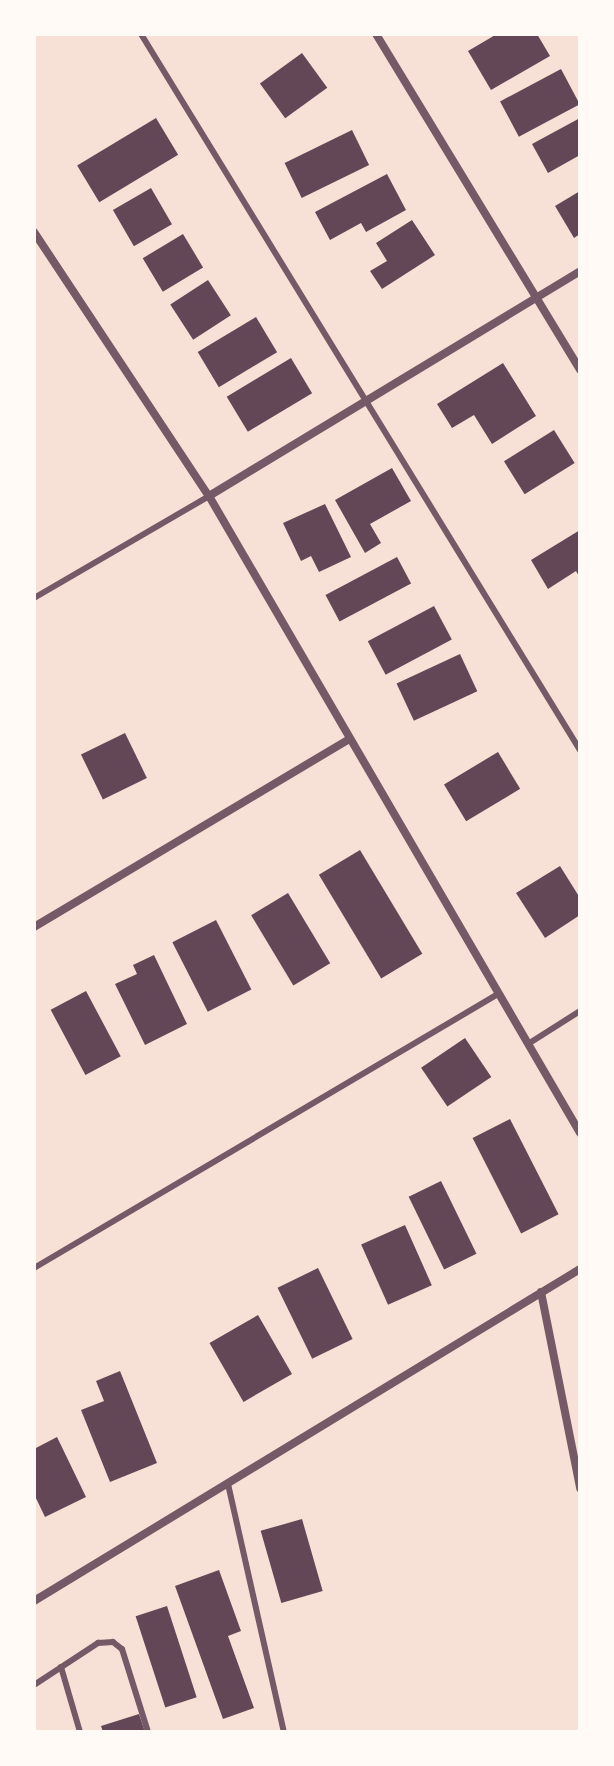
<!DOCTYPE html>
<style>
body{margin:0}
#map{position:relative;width:614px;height:1766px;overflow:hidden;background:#f7e1d7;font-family:"Space Grotesk",sans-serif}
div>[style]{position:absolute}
.building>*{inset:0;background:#644757;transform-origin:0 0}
.service>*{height:6px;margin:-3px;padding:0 3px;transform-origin:3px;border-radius:3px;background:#755966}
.minor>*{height:8px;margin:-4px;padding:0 4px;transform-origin:4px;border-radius:4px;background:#755966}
span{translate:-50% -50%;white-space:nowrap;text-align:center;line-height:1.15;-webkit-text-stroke:7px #fffaf5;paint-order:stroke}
.frame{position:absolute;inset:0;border:36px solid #fffaf5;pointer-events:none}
</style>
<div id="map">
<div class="building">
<div style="clip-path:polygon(497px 34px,537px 34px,550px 56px,491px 90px,468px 51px)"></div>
<div style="left:302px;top:53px;width:43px;height:52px;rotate:54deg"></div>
<div style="left:561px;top:69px;width:40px;height:69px;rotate:62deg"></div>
<div style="left:156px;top:118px;width:43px;height:92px;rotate:59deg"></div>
<div style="clip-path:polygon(580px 118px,580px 155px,548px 173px,532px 144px)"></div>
<div style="left:352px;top:130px;width:39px;height:75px;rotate:64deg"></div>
<div style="clip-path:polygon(387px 174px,406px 210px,366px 232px,361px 223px,330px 240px,315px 212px)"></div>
<div style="left:151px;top:188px;width:42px;height:44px;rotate:60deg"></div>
<div style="clip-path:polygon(580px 191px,580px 234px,574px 238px,555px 206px)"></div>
<div style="clip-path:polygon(412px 220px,435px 255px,382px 289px,370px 271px,387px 261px,376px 243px)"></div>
<div style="left:183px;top:234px;width:39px;height:47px;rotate:59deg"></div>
<div style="left:208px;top:280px;width:42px;height:45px;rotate:57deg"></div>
<div style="left:256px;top:317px;width:41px;height:68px;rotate:59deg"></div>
<div style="left:291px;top:358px;width:41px;height:75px;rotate:59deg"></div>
<div style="clip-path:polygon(503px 363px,536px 416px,492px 444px,474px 415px,452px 428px,437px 404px)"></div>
<div style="left:554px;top:430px;width:39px;height:59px;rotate:58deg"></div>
<div style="clip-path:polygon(392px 468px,411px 501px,370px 524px,381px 543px,365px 553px,335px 500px)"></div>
<div style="clip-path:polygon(325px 504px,351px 557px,319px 572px,311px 556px,301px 561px,283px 523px)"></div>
<div style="clip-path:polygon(580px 530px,580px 578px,576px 571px,548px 589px,531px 560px)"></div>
<div style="left:397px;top:557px;width:30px;height:81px;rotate:62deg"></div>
<div style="left:434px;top:606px;width:38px;height:75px;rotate:62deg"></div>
<div style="left:460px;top:654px;width:41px;height:70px;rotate:65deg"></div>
<div style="left:125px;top:733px;width:50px;height:49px;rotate:64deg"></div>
<div style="left:498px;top:752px;width:43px;height:63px;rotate:59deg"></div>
<div style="left:360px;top:850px;width:121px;height:48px;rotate:59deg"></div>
<div style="clip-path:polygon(560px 866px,580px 898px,580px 915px,545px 938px,516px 893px)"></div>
<div style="left:288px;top:893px;width:82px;height:43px;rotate:59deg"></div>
<div style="left:216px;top:920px;width:78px;height:49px;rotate:63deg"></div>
<div style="clip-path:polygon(154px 955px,187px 1024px,145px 1045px,115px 984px,137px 974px,133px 965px)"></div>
<div style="left:86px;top:991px;width:74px;height:40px;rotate:62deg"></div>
<div style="left:465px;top:1038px;width:47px;height:53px;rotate:56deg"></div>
<div style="left:510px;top:1119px;width:107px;height:42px;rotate:63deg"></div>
<div style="left:441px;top:1181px;width:81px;height:36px;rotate:64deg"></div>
<div style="left:405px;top:1225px;width:66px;height:48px;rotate:66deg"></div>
<div style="left:318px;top:1268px;width:79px;height:45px;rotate:64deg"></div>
<div style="left:258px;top:1315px;width:68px;height:56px;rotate:60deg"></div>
<div style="clip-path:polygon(120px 1371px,157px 1463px,110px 1482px,81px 1410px,104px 1401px,96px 1381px)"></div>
<div style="clip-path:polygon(57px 1437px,86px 1497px,45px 1517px,34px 1494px,34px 1449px)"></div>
<div style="left:302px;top:1519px;width:75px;height:43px;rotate:74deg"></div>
<div style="clip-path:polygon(219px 1570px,241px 1631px,228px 1636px,254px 1708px,223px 1719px,175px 1586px)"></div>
<div style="left:167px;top:1606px;width:96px;height:33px;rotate:72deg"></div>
<div style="clip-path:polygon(139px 1714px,145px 1732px,103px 1732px,101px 1726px)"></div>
</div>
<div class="service">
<div style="left:141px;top:34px;width:840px;rotate:58.49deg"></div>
<div style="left:34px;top:598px;width:203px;rotate:-30.2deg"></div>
<div style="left:528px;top:1044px;width:62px;rotate:-32.4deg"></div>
<div style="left:34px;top:1268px;width:539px;rotate:-30.56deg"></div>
<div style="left:228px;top:1484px;width:254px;rotate:77.3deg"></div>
<div style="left:61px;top:1667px;width:68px;rotate:73.7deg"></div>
<div style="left:34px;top:1685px;width:77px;rotate:-33.3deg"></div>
<div style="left:98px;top:1643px;width:15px;rotate:-4deg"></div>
<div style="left:113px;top:1642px;width:11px;rotate:38deg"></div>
<div style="left:122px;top:1649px;width:87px;rotate:72.6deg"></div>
</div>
<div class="minor">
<div style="left:376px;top:34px;width:393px;rotate:58.7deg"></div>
<div style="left:34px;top:232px;width:317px;rotate:56.5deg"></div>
<div style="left:209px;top:496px;width:737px;rotate:59.78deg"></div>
<div style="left:209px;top:496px;width:434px;rotate:-31.2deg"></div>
<div style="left:34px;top:927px;width:365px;rotate:-30.8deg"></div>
<div style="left:541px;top:1292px;width:200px;rotate:78.7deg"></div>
<div style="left:34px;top:1601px;width:639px;rotate:-31.3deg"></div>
</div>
<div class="frame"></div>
</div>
